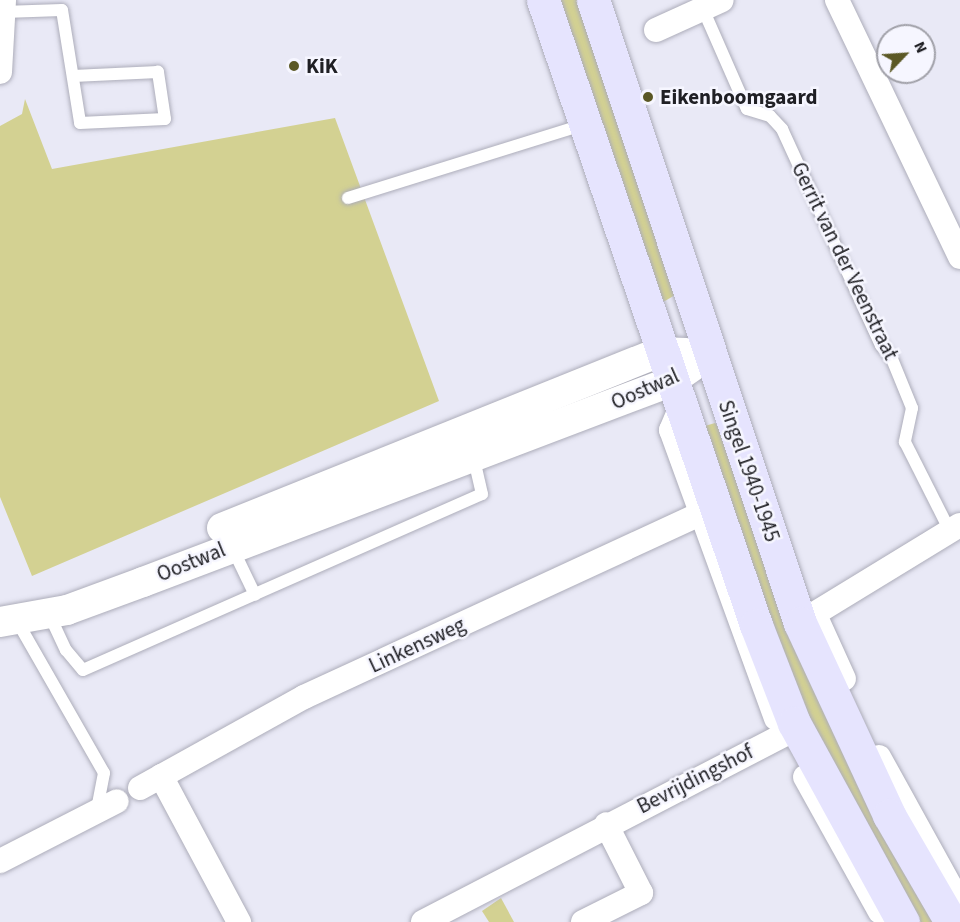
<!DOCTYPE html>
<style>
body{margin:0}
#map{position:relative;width:960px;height:922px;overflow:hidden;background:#e9e9f6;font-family:"Source Sans 3",sans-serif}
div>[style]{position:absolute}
.green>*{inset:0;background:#d3d192}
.roads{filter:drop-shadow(0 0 2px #adadba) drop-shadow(0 0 2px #adadba)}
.service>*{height:12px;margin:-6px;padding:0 6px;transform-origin:6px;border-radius:6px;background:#fff}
.minor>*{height:24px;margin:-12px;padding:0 12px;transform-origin:12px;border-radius:12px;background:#fff}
.tertiary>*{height:30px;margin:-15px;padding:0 15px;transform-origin:15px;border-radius:15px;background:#fff}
.secondary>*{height:33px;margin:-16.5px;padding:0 16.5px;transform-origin:16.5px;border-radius:16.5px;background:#e6e4fe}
.dots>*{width:16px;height:16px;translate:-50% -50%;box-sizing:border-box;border:3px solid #f6f6ff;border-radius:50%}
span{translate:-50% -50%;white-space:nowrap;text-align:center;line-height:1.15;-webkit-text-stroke:5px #f6f6ff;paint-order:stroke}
.poi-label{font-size:21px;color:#202025;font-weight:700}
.left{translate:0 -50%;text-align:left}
.street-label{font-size:21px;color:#202025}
.north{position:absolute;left:876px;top:24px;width:60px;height:60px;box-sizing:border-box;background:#f6f6ff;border:2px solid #a0a0a8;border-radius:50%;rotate:65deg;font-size:16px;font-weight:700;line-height:24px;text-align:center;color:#202025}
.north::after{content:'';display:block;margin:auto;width:21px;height:27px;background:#5b5825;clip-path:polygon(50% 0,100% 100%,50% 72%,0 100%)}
</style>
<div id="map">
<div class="green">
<div style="clip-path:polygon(552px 0,584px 0,675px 295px,665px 301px,654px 302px)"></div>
<div style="clip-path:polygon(25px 99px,52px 169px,335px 118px,439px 401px,32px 576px,0 497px,0 126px,22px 114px)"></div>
<div style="clip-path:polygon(715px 423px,717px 425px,943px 922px,911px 922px,815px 749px,698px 428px)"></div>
<div style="clip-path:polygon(501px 898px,514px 922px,489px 922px,482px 911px)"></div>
</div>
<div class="roads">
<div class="service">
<div style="left:703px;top:9px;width:109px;rotate:66.3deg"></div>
<div style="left:747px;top:109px;width:24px;rotate:17deg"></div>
<div style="left:770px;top:116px;width:18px;rotate:47deg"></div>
<div style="left:782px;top:129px;width:238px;rotate:65.4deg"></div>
<div style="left:881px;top:345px;width:18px;rotate:52deg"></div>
<div style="left:892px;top:359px;width:53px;rotate:67.8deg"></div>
<div style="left:912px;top:408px;width:35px;rotate:102deg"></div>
<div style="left:905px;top:442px;width:100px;rotate:63.2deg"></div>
<div style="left:3px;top:12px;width:59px;rotate:-1.9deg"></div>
<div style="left:62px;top:10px;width:114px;rotate:80.9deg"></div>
<div style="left:80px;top:123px;width:85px;rotate:-2.7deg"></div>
<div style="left:165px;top:119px;width:48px;rotate:-98.5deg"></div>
<div style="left:158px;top:72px;width:85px;rotate:177.3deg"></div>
<div style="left:348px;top:198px;width:245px;rotate:-17.3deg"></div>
<div style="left:232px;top:547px;width:53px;rotate:64.4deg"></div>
<div style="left:49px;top:614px;width:40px;rotate:65deg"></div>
<div style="left:66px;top:650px;width:26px;rotate:50deg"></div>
<div style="left:83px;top:670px;width:436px;rotate:-23.8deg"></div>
<div style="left:482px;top:494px;width:39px;rotate:-103deg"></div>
<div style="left:17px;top:621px;width:175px;rotate:60.2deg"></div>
<div style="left:104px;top:773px;width:37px;rotate:101deg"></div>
</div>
<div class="minor">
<div style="left:837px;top:0;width:285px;rotate:64.4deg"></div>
<div style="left:656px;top:30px;width:72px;rotate:-24.4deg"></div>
<div style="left:0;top:72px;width:72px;rotate:-86.8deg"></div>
<div style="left:680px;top:409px;width:23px;rotate:113deg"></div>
<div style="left:671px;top:430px;width:307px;rotate:70deg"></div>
<div style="left:815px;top:615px;width:70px;rotate:65.6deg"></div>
<div style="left:801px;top:622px;width:186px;rotate:-31.4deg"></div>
<div style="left:879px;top:757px;width:168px;rotate:61.1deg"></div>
<div style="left:161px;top:776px;width:166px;rotate:61.9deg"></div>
<div style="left:805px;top:777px;width:154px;rotate:60.9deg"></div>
<div style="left:140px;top:788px;width:188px;rotate:-29deg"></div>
<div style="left:304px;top:697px;width:436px;rotate:-24.8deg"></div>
<div style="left:0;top:861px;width:131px;rotate:-27.1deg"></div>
<div style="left:423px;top:922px;width:406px;rotate:-27.4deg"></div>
<div style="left:583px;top:922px;width:65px;rotate:-26.6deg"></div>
<div style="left:641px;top:893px;width:77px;rotate:-116.9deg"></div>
</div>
<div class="tertiary">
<div style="left:222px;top:528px;width:471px;rotate:-21.9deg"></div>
<div style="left:659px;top:352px;width:27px;rotate:2deg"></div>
<div style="left:0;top:622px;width:68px;rotate:-10.2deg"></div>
<div style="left:67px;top:610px;width:81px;rotate:-20.2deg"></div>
<div style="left:143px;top:582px;width:564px;rotate:-20.78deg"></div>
<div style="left:670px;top:382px;width:49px;rotate:-35deg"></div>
</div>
<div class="secondary">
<div style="left:543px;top:0;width:660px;rotate:71.18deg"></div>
<div style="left:756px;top:625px;width:105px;rotate:68.8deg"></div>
<div style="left:794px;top:723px;width:227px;rotate:61.3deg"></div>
<div style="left:593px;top:0;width:656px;rotate:71.62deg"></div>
<div style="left:800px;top:623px;width:212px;rotate:65.1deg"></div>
<div style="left:889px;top:815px;width:124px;rotate:59.9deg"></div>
</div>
</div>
<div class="dots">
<div style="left:294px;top:66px;background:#5b5825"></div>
<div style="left:648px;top:97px;background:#5b5825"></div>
</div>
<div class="poi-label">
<span class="left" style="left:306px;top:66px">KiK</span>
<span class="left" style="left:660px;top:97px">Eikenboomgaard</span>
</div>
<div class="street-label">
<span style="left:845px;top:261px;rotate:64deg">Gerrit van der Veenstraat</span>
<span style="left:645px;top:389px;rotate:-24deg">Oostwal</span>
<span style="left:749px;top:471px;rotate:71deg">Singel 1940-1945</span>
<span style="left:191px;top:562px;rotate:-22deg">Oostwal</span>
<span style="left:417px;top:645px;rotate:-25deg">Linkensweg</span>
<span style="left:695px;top:779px;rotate:-27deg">Bevrijdingshof</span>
</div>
<div class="north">N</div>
</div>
